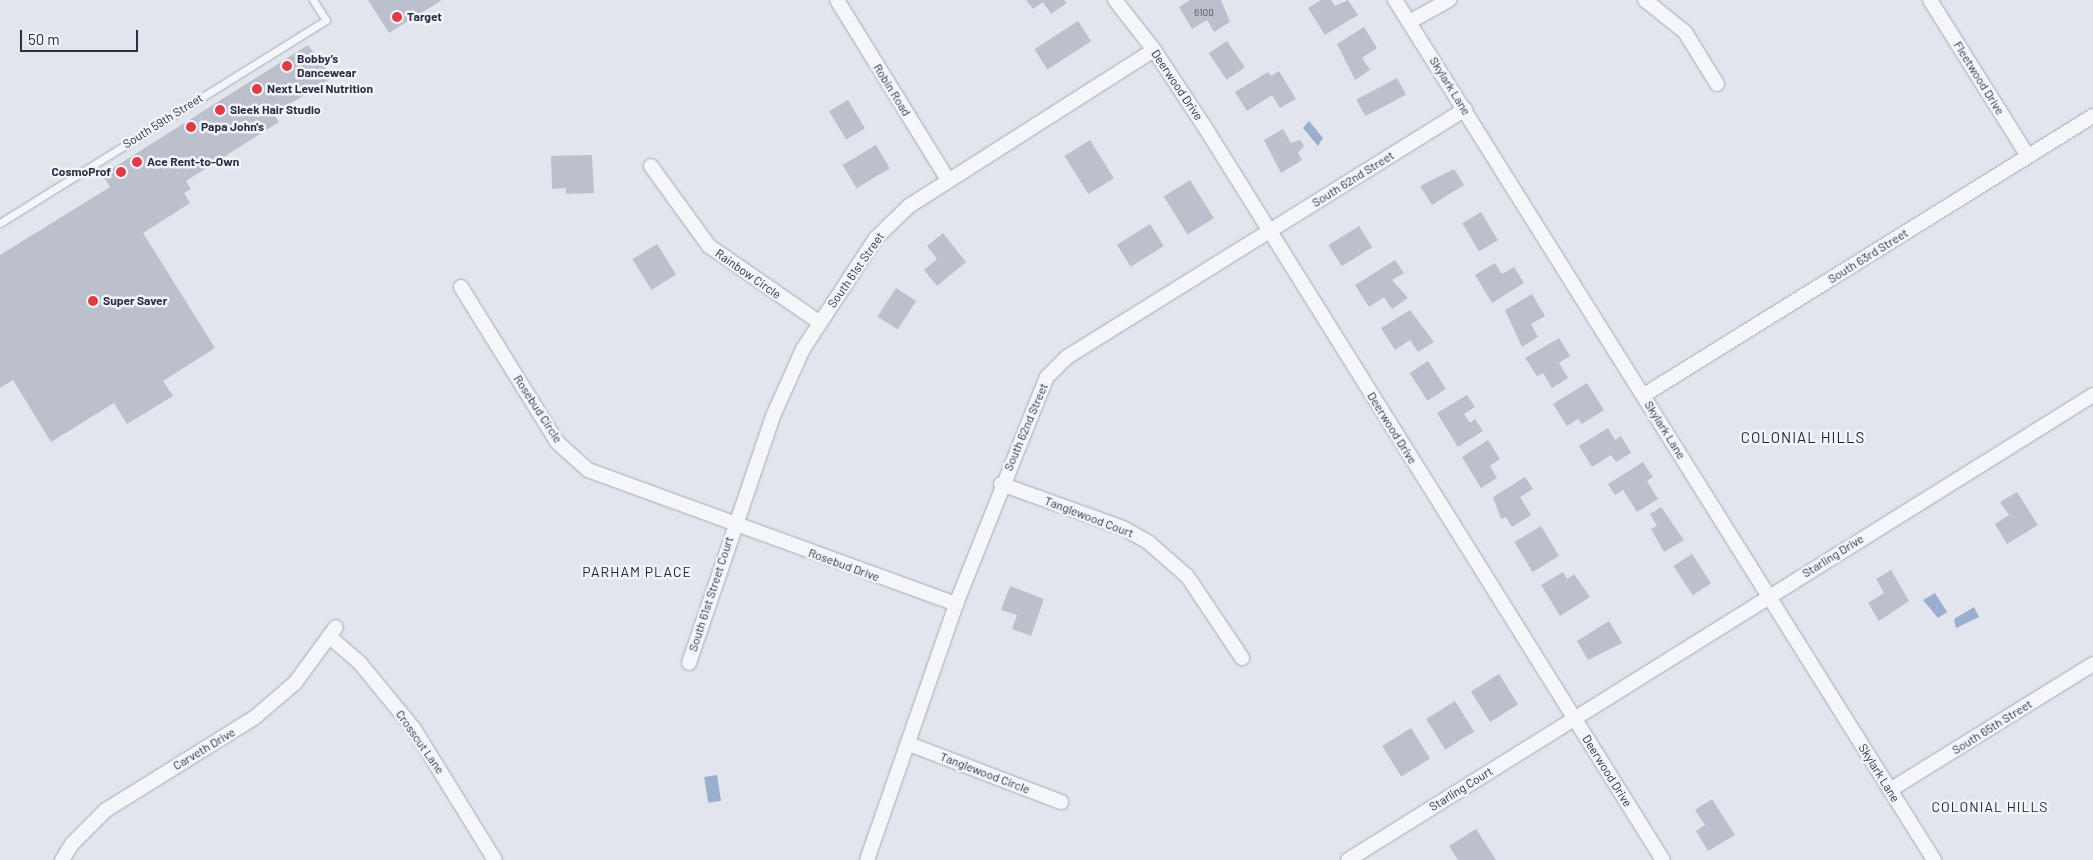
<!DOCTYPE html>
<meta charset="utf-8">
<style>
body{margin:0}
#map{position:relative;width:2093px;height:860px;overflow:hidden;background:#e2e5ec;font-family:Barlow,sans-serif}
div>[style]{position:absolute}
.water>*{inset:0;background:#9aaecf;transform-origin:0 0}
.building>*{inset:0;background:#bcc0cc;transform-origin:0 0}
.roads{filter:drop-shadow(0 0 1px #a6abb7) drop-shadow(0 0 1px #a6abb7)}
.lane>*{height:7px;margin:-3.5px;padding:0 3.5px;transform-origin:3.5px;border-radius:3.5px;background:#f5f6f9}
.street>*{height:14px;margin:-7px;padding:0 7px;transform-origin:7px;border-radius:7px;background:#f5f6f9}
.dots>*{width:14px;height:14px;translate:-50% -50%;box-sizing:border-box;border:2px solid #f2f4f9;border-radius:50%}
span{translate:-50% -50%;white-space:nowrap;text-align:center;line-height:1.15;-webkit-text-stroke:5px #f2f4f9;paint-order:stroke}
.number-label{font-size:10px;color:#4d5467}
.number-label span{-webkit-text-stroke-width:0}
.poi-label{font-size:12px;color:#283045;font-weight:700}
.left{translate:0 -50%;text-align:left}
.right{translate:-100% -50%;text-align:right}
.street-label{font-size:12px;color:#283045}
.neighbourhood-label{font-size:14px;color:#1a2136;letter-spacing:1px}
.quarter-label{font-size:15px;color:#1a2136;letter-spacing:1px}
.scale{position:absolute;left:20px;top:30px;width:118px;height:22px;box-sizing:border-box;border:2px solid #283045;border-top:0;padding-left:6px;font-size:15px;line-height:18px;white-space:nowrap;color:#283045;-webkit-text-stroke:4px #f2f4f9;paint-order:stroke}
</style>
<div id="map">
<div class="water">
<div style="clip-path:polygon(1309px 121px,1323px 138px,1318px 146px,1303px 128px)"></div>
<div style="clip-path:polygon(1935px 593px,1947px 612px,1938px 618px,1923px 600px)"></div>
<div style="clip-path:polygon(1974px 607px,1979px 617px,1956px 628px,1954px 619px)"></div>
<div style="left:717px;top:775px;width:26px;height:13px;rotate:81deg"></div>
</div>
<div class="building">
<div style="clip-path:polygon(368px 0,442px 0,389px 33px)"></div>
<div style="clip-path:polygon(1026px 0,1064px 0,1067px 3px,1051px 14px,1043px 2px,1033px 9px)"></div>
<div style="clip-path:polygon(1190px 0,1221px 0,1230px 22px,1214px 32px,1207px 20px,1192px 29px,1179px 7px)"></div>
<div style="clip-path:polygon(1321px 0,1331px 0,1335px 6px,1348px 0,1358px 15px,1325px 35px,1308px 8px)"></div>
<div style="left:1078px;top:21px;width:24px;height:52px;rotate:57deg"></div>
<div style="clip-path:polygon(1364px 27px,1377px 48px,1362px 58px,1370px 70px,1355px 80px,1337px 44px)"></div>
<div style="left:1227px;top:41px;width:32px;height:22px;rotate:56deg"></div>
<div style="clip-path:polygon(308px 45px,333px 77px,274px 114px,279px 122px,186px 181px,191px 189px,184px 193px,190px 203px,143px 233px,215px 348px,163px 381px,173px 396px,127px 424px,114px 403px,51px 442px,13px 380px,0 388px,0 255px,110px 187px,102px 175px)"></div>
<div style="clip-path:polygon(1279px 71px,1296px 99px,1280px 108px,1272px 95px,1247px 111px,1235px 92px,1268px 72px,1271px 76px)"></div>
<div style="left:1397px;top:78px;width:19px;height:46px;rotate:62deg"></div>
<div style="left:848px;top:100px;width:33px;height:22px;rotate:59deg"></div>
<div style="clip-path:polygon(1283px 129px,1291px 143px,1300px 140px,1304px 146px,1298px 153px,1302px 160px,1281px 173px,1264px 140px)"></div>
<div style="left:1090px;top:140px;width:45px;height:30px;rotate:58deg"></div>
<div style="left:876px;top:145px;width:27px;height:39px;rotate:59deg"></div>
<div style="clip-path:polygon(592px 155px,594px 193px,566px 194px,566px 188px,552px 189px,551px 156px)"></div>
<div style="clip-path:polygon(1454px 169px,1464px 185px,1432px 205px,1420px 186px)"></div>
<div style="left:1190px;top:180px;width:45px;height:31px;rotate:58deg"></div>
<div style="left:1481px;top:212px;width:33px;height:22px;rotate:59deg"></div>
<div style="left:1150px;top:224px;width:26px;height:39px;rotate:58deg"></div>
<div style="left:1359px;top:226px;width:25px;height:36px;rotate:58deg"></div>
<div style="clip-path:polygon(943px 233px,966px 262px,937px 286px,924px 270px,937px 259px,927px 246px)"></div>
<div style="left:657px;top:244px;width:36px;height:29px;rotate:58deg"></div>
<div style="clip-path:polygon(1395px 260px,1404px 273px,1392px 280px,1408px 298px,1392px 309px,1384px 297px,1369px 307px,1355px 285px)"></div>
<div style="clip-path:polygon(1495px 263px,1502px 274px,1514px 267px,1524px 283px,1492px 303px,1475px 275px)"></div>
<div style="left:896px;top:288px;width:24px;height:34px;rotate:33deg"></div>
<div style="clip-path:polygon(1532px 294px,1545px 316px,1531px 324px,1538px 337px,1522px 347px,1505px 310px)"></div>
<div style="clip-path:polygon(1410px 310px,1434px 342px,1418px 352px,1410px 340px,1395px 350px,1381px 328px)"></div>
<div style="clip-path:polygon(1559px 338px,1570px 356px,1559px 363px,1568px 378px,1552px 388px,1543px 373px,1537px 376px,1525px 358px)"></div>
<div style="left:1428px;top:361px;width:33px;height:22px;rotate:57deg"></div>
<div style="clip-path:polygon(1587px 383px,1604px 410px,1582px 424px,1578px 419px,1567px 426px,1553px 404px)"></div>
<div style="clip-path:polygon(1467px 395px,1475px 407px,1464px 414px,1470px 423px,1475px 419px,1483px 431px,1458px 447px,1437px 413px)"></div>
<div style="clip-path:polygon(1608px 428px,1615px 440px,1621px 436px,1631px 453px,1616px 462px,1611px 455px,1592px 467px,1579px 446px)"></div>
<div style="clip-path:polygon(1488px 440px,1500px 459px,1490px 466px,1497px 478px,1481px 488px,1462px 457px)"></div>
<div style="clip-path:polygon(1643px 462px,1653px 477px,1647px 481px,1658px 499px,1637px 512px,1623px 490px,1615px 495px,1608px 484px)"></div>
<div style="clip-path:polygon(1525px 477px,1533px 489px,1520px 497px,1531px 515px,1512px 527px,1506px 517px,1501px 519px,1493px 497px)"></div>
<div style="clip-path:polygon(2017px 492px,2038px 525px,2007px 544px,1995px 524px,2009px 515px,2000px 502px)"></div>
<div style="clip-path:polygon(1661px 507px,1684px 540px,1664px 552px,1651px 529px,1657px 526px,1650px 514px)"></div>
<div style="left:1541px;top:526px;width:35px;height:31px;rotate:59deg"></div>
<div style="left:1692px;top:554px;width:35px;height:22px;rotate:57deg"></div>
<div style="clip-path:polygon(1891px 570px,1909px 601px,1879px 621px,1868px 603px,1884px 593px,1876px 579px)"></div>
<div style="clip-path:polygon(1563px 572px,1567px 579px,1574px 574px,1590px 597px,1560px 616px,1541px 585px)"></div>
<div style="clip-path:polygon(1010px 586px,1044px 599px,1031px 636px,1012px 629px,1017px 615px,1001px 610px)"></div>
<div style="clip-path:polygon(1609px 621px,1622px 643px,1588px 660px,1577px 641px)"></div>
<div style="left:1499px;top:674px;width:36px;height:33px;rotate:58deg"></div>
<div style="left:1455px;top:701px;width:36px;height:34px;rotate:58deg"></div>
<div style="left:1411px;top:728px;width:36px;height:34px;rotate:58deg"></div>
<div style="clip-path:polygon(1712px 799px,1735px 835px,1708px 851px,1696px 831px,1705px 825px,1695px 810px)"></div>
<div style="clip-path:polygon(1476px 829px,1496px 860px,1458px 860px,1449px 846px)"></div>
</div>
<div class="roads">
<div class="lane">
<div style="left:0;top:223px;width:384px;rotate:-31.9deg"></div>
<div style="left:326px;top:20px;width:24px;rotate:-123deg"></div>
</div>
<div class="street">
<div style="left:837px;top:0;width:211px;rotate:58.3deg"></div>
<div style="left:1115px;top:0;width:63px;rotate:52deg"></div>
<div style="left:1154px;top:50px;width:95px;rotate:56.6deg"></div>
<div style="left:1206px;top:129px;width:862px;rotate:57.99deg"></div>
<div style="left:1395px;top:0;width:1015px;rotate:57.92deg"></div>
<div style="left:1645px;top:0;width:51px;rotate:38.7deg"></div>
<div style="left:1685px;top:32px;width:61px;rotate:58.4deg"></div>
<div style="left:1930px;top:0;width:184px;rotate:57.9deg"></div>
<div style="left:1409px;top:22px;width:46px;rotate:-28.8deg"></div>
<div style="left:651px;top:166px;width:99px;rotate:54.1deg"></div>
<div style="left:709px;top:246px;width:135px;rotate:34.7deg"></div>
<div style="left:461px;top:287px;width:182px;rotate:58.2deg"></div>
<div style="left:557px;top:442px;width:42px;rotate:42.1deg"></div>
<div style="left:588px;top:470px;width:392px;rotate:20deg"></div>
<div style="left:1644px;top:395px;width:529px;rotate:-31.86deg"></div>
<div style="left:1001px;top:484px;width:130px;rotate:19.8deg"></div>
<div style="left:1123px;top:528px;width:29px;rotate:29deg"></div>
<div style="left:1148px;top:542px;width:52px;rotate:41.1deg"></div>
<div style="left:1187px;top:576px;width:99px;rotate:56.1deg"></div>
<div style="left:330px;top:637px;width:38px;rotate:41deg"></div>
<div style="left:359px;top:662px;width:87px;rotate:50.6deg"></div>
<div style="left:414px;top:729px;width:154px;rotate:58.3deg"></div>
<div style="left:689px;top:663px;width:261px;rotate:-71.2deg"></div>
<div style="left:773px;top:416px;width:73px;rotate:-65.9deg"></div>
<div style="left:803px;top:349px;width:133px;rotate:-56.7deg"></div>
<div style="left:876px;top:238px;width:46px;rotate:-44.1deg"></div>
<div style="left:909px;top:206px;width:290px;rotate:-32.5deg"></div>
<div style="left:909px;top:744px;width:163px;rotate:20.9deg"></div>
<div style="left:1890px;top:790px;width:239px;rotate:-31.8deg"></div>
<div style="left:62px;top:860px;width:19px;rotate:-58deg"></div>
<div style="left:72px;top:844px;width:48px;rotate:-45deg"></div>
<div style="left:106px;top:810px;width:174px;rotate:-31.9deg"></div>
<div style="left:254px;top:718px;width:54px;rotate:-40.5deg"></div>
<div style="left:295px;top:683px;width:69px;rotate:-53.8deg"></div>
<div style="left:867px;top:860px;width:271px;rotate:-70.8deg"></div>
<div style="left:956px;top:604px;width:245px;rotate:-68.2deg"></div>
<div style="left:1047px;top:377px;width:28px;rotate:-45deg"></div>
<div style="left:1067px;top:357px;width:469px;rotate:-31.9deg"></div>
<div style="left:1348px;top:860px;width:878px;rotate:-31.97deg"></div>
</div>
</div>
<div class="dots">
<div style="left:397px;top:17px;background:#db3d45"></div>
<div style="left:287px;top:66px;background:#db3d45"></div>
<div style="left:257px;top:89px;background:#db3d45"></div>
<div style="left:220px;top:110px;background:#db3d45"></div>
<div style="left:191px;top:127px;background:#db3d45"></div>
<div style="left:137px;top:162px;background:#db3d45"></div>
<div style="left:121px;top:172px;background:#db3d45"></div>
<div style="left:93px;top:301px;background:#db3d45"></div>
</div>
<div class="number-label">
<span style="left:1204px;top:13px">6100</span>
</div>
<div class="poi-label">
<span class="left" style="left:407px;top:17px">Target</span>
<span class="left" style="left:297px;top:66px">Bobby’s<br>Dancewear</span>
<span class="left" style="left:267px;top:89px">Next Level Nutrition</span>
<span class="left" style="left:230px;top:110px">Sleek Hair Studio</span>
<span class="left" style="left:201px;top:127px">Papa John's</span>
<span class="left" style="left:147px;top:162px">Ace Rent-to-Own</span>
<span class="right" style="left:111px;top:172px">CosmoProf</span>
<span class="left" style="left:103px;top:301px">Super Saver</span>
</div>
<div class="street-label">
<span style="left:1979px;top:78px;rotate:58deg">Fleetwood Drive</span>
<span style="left:1177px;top:85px;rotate:56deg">Deerwood Drive</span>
<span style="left:1450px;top:86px;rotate:58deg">Skylark Lane</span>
<span style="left:892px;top:90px;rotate:58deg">Robin Road</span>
<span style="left:163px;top:121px;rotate:-32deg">South 59th Street</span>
<span style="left:1353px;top:179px;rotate:-32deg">South 62nd Street</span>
<span style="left:1868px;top:256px;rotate:-32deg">South 63rd Street</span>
<span style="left:856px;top:270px;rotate:-55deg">South 61st Street</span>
<span style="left:748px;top:274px;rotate:35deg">Rainbow Circle</span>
<span style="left:538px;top:409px;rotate:57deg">Rosebud Circle</span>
<span style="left:1026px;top:427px;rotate:-67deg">South 62nd Street</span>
<span style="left:1392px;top:428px;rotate:58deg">Deerwood Drive</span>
<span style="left:1665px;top:430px;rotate:58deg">Skylark Lane</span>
<span style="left:1089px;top:517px;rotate:21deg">Tanglewood Court</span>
<span style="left:1833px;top:556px;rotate:-32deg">Starling Drive</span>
<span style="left:844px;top:565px;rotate:20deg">Rosebud Drive</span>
<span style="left:711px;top:594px;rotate:-72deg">South 61st Street Court</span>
<span style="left:1992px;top:727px;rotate:-32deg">South 65th Street</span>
<span style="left:420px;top:742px;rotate:55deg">Crosscut Lane</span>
<span style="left:204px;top:749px;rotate:-31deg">Carveth Drive</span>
<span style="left:1607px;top:771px;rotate:58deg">Deerwood Drive</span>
<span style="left:985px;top:773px;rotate:21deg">Tanglewood Circle</span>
<span style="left:1879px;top:773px;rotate:58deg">Skylark Lane</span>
<span style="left:1461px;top:789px;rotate:-32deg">Starling Court</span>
</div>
<div class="neighbourhood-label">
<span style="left:637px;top:572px">PARHAM PLACE</span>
<span style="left:1990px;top:807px">COLONIAL HILLS</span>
</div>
<div class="quarter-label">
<span style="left:1803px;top:438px">COLONIAL HILLS</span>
</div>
<div class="scale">50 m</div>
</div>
